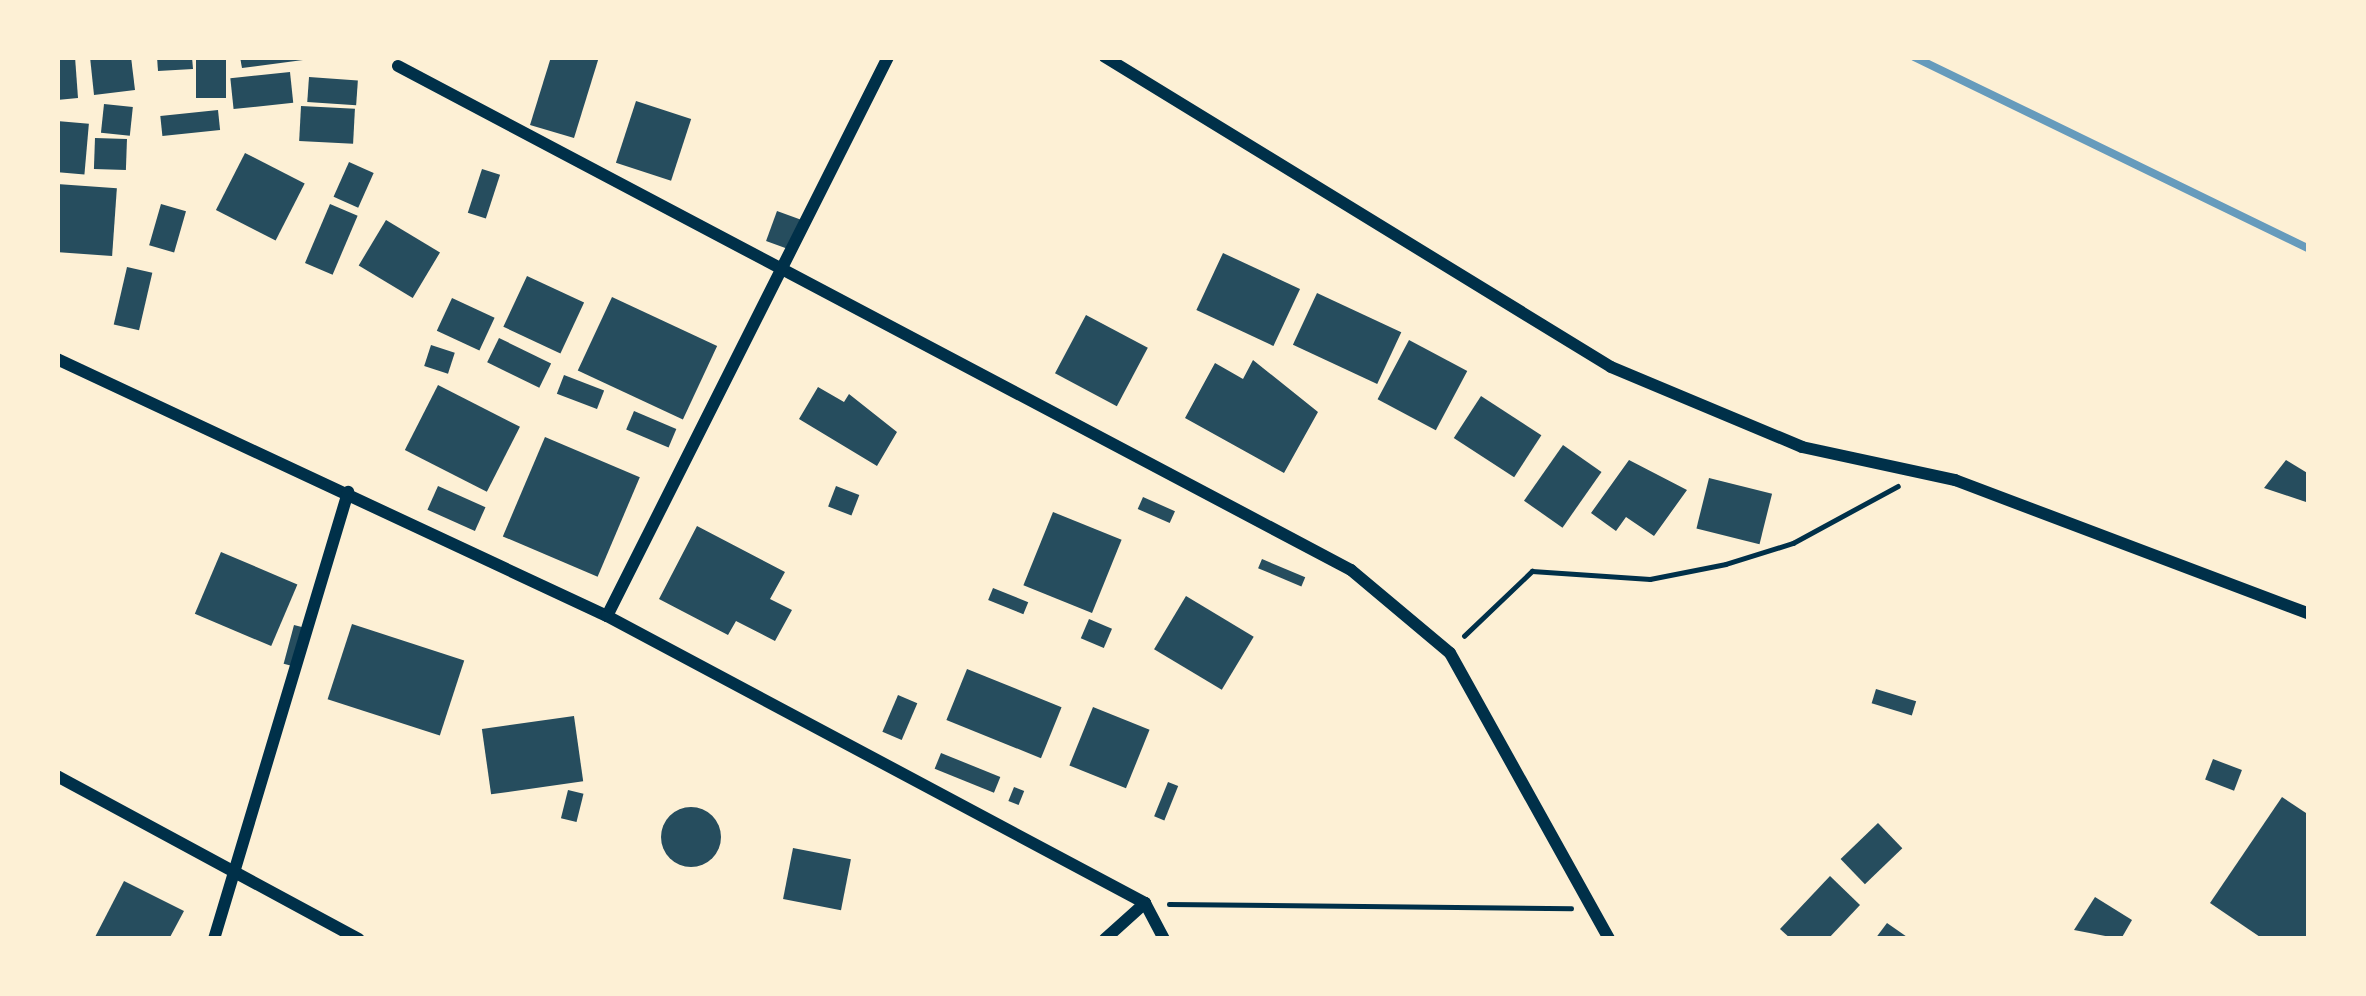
<!DOCTYPE html>
<style>
body{margin:0}
#map{position:relative;width:2366px;height:996px;overflow:hidden;background:#fdf0d5;font-family:Inter,sans-serif}
div>[style]{position:absolute}
.stream>*{height:8px;margin:-4px;padding:0 4px;transform-origin:4px;border-radius:4px;background:#669bbc}
.building>*{inset:0;background:#264d5e;transform-origin:0 0}
.round{border-radius:50%}
.path>*{height:4.5px;margin:-2.25px;padding:0 2.25px;transform-origin:2.25px;border-radius:2.25px;background:#003049}
.minor>*{height:12px;margin:-6px;padding:0 6px;transform-origin:6px;border-radius:6px;background:#003049}
span{translate:-50% -50%;white-space:nowrap;text-align:center;line-height:1.15;-webkit-text-stroke:9px #fdf0d5;paint-order:stroke}
.frame{position:absolute;inset:0;border:60px solid #fdf0d5;pointer-events:none}
</style>
<div id="map">
<div class="stream">
<div style="left:1914px;top:57px;width:439px;rotate:25.9deg"></div>
</div>
<div class="building">
<div style="clip-path:polygon(57px 57px,75px 57px,78px 98px,57px 100px)"></div>
<div style="clip-path:polygon(90px 57px,131px 57px,135px 90px,94px 95px)"></div>
<div style="clip-path:polygon(157px 57px,192px 57px,193px 69px,158px 71px)"></div>
<div style="left:196px;top:57px;width:30px;height:41px"></div>
<div style="clip-path:polygon(240px 57px,303px 57px,303px 60px,242px 68px)"></div>
<div style="clip-path:polygon(551px 57px,599px 57px,574px 138px,530px 125px)"></div>
<div style="left:290px;top:72px;width:31px;height:60px;rotate:84deg"></div>
<div style="left:309px;top:77px;width:49px;height:25px;rotate:4deg"></div>
<div style="left:636px;top:101px;width:58px;height:65px;rotate:18deg"></div>
<div style="left:104px;top:104px;width:29px;height:29px;rotate:6deg"></div>
<div style="left:301px;top:106px;width:54px;height:35px;rotate:3deg"></div>
<div style="left:218px;top:110px;width:20px;height:58px;rotate:84deg"></div>
<div style="left:57px;top:121px;width:32px;height:51px;rotate:5deg"></div>
<div style="left:95px;top:138px;width:32px;height:31px;rotate:2deg"></div>
<div style="left:245px;top:153px;width:67px;height:64px;rotate:27deg"></div>
<div style="left:349px;top:162px;width:27px;height:38px;rotate:24deg"></div>
<div style="left:482px;top:169px;width:19px;height:46px;rotate:18deg"></div>
<div style="left:57px;top:184px;width:60px;height:68px;rotate:4deg"></div>
<div style="left:161px;top:204px;width:26px;height:43px;rotate:16deg"></div>
<div style="left:330px;top:204px;width:30px;height:64px;rotate:23deg"></div>
<div style="left:777px;top:211px;width:30px;height:32px;rotate:20deg"></div>
<div style="left:386px;top:220px;width:63px;height:53px;rotate:31deg"></div>
<div style="left:1223px;top:253px;width:85px;height:63px;rotate:25deg"></div>
<div style="left:127px;top:267px;width:26px;height:59px;rotate:13deg"></div>
<div style="left:527px;top:276px;width:63px;height:56px;rotate:25deg"></div>
<div style="left:1317px;top:293px;width:93px;height:57px;rotate:25deg"></div>
<div style="left:612px;top:297px;width:116px;height:81px;rotate:25deg"></div>
<div style="left:452px;top:298px;width:47px;height:36px;rotate:25deg"></div>
<div style="left:1086px;top:315px;width:70px;height:66px;rotate:28deg"></div>
<div style="left:499px;top:338px;width:58px;height:27px;rotate:26deg"></div>
<div style="left:1409px;top:340px;width:66px;height:67px;rotate:28deg"></div>
<div style="left:431px;top:345px;width:25px;height:22px;rotate:18deg"></div>
<div style="clip-path:polygon(1253px 360px,1318px 412px,1284px 473px,1185px 418px,1215px 363px,1243px 379px)"></div>
<div style="left:564px;top:375px;width:43px;height:20px;rotate:21deg"></div>
<div style="left:438px;top:385px;width:92px;height:73px;rotate:27deg"></div>
<div style="clip-path:polygon(818px 387px,844px 402px,849px 394px,897px 432px,877px 466px,799px 419px)"></div>
<div style="left:1481px;top:396px;width:72px;height:50px;rotate:33deg"></div>
<div style="left:634px;top:411px;width:46px;height:20px;rotate:23deg"></div>
<div style="left:545px;top:437px;width:103px;height:108px;rotate:23deg"></div>
<div style="left:1563px;top:445px;width:47px;height:68px;rotate:35deg"></div>
<div style="clip-path:polygon(1629px 460px,1687px 490px,1654px 536px,1626px 517px,1616px 531px,1591px 513px)"></div>
<div style="clip-path:polygon(2286px 460px,2309px 474px,2309px 503px,2264px 488px)"></div>
<div style="left:1709px;top:478px;width:65px;height:52px;rotate:14deg"></div>
<div style="left:438px;top:486px;width:52px;height:26px;rotate:24deg"></div>
<div style="left:836px;top:486px;width:25px;height:22px;rotate:21deg"></div>
<div style="left:1143px;top:497px;width:35px;height:13px;rotate:24deg"></div>
<div style="left:1053px;top:512px;width:74px;height:79px;rotate:22deg"></div>
<div style="clip-path:polygon(697px 526px,785px 572px,770px 599px,792px 610px,775px 641px,736px 621px,728px 635px,659px 599px)"></div>
<div style="left:221px;top:552px;width:83px;height:67px;rotate:23deg"></div>
<div style="left:1262px;top:559px;width:47px;height:10px;rotate:23deg"></div>
<div style="left:993px;top:588px;width:38px;height:13px;rotate:22deg"></div>
<div style="left:1186px;top:596px;width:79px;height:62px;rotate:31deg"></div>
<div style="left:1089px;top:619px;width:25px;height:21px;rotate:23deg"></div>
<div style="left:352px;top:624px;width:118px;height:79px;rotate:18deg"></div>
<div style="left:294px;top:625px;width:11px;height:40px;rotate:15deg"></div>
<div style="left:967px;top:669px;width:102px;height:55px;rotate:22deg"></div>
<div style="left:1876px;top:689px;width:42px;height:15px;rotate:17deg"></div>
<div style="left:898px;top:695px;width:21px;height:40px;rotate:23deg"></div>
<div style="left:1093px;top:707px;width:61px;height:63px;rotate:22deg"></div>
<div style="left:574px;top:716px;width:66px;height:93px;rotate:82deg"></div>
<div style="left:941px;top:753px;width:64px;height:17px;rotate:22deg"></div>
<div style="left:2213px;top:759px;width:31px;height:22px;rotate:21deg"></div>
<div style="left:1168px;top:782px;width:11px;height:37px;rotate:22deg"></div>
<div style="left:1014px;top:787px;width:11px;height:15px;rotate:22deg"></div>
<div style="left:568px;top:790px;width:16px;height:29px;rotate:14deg"></div>
<div style="clip-path:polygon(2282px 797px,2309px 815px,2309px 939px,2263px 939px,2210px 903px)"></div>
<div class="round" style="left:661px;top:807px;width:60px;height:60px"></div>
<div style="left:1878px;top:823px;width:35px;height:52px;rotate:46deg"></div>
<div style="left:793px;top:848px;width:59px;height:52px;rotate:11deg"></div>
<div style="clip-path:polygon(1830px 876px,1860px 905px,1828px 939px,1791px 939px,1780px 929px)"></div>
<div style="clip-path:polygon(124px 881px,184px 911px,169px 939px,94px 939px)"></div>
<div style="clip-path:polygon(2095px 897px,2132px 920px,2121px 939px,2074px 930px)"></div>
<div style="clip-path:polygon(1887px 923px,1910px 939px,1875px 939px)"></div>
</div>
<div class="path">
<div style="left:1464px;top:636px;width:94px;rotate:-43.7deg"></div>
<div style="left:1532px;top:571px;width:118px;rotate:3.9deg"></div>
<div style="left:1650px;top:579px;width:77px;rotate:-11.2deg"></div>
<div style="left:1726px;top:564px;width:70px;rotate:-17.4deg"></div>
<div style="left:1793px;top:543px;width:119px;rotate:-28.5deg"></div>
<div style="left:1169px;top:904px;width:402px;rotate:0.6deg"></div>
</div>
<div class="minor">
<div style="left:1105px;top:57px;width:593px;rotate:31.49deg"></div>
<div style="left:1611px;top:367px;width:207px;rotate:22.7deg"></div>
<div style="left:1802px;top:447px;width:157px;rotate:12.2deg"></div>
<div style="left:1955px;top:480px;width:379px;rotate:20.7deg"></div>
<div style="left:398px;top:66px;width:1078px;rotate:27.87deg"></div>
<div style="left:1351px;top:570px;width:129px;rotate:40deg"></div>
<div style="left:1450px;top:653px;width:327px;rotate:60.9deg"></div>
<div style="left:57px;top:359px;width:607px;rotate:25.05deg"></div>
<div style="left:607px;top:616px;width:610px;rotate:28.08deg"></div>
<div style="left:1145px;top:903px;width:41px;rotate:62.2deg"></div>
<div style="left:607px;top:616px;width:626px;rotate:-63.31deg"></div>
<div style="left:57px;top:776px;width:343px;rotate:28.4deg"></div>
<div style="left:214px;top:939px;width:467px;rotate:-73.3deg"></div>
<div style="left:1105px;top:939px;width:54px;rotate:-42deg"></div>
</div>
<div class="frame"></div>
</div>
